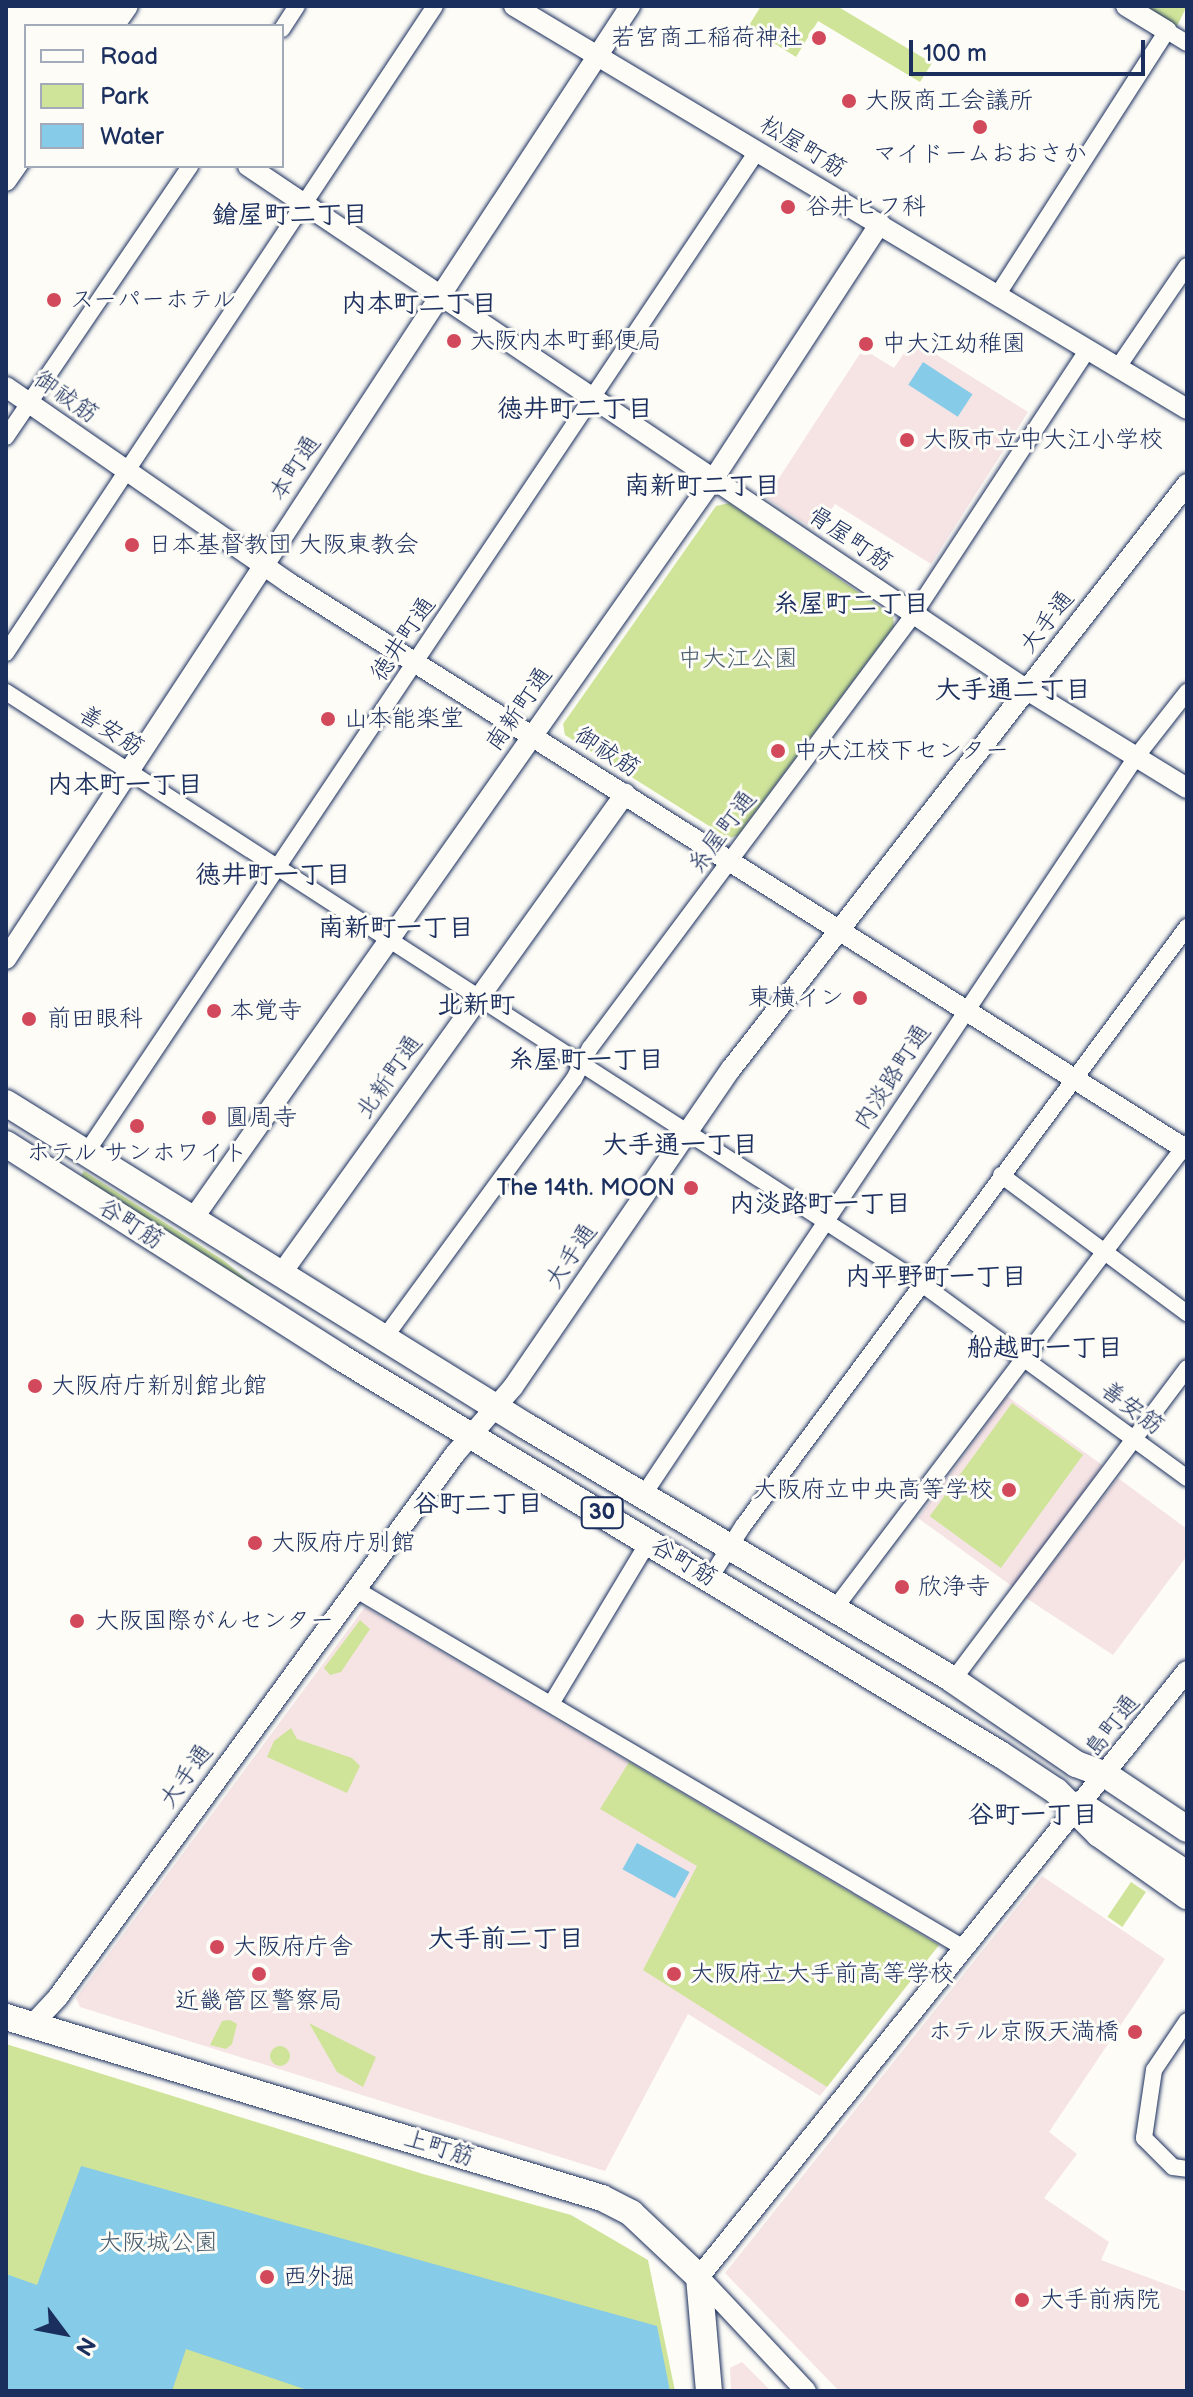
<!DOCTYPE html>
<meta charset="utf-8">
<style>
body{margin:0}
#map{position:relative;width:1193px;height:2397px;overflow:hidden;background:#fdfcf7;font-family:"Balsamiq Sans","Klee One",sans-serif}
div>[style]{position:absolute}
.built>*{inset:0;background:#f6e4e5;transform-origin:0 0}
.green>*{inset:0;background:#cfe499;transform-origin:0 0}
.round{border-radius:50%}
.water>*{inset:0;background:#86cbe7;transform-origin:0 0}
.roads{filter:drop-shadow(0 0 2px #1b2f5e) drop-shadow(0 0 2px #1b2f5e)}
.minor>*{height:16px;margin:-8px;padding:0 8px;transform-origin:8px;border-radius:8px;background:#fdfcf7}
.tertiary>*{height:20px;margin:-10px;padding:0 10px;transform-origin:10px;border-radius:10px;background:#fdfcf7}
.primary>*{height:26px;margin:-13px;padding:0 13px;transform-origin:13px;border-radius:13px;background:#fdfcf7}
.motorway>*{height:30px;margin:-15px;padding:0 15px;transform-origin:15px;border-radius:15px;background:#fdfcf7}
.dots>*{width:22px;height:22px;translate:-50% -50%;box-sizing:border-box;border:4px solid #fdfcf7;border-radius:50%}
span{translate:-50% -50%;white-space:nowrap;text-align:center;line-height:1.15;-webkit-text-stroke:6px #fdfcf7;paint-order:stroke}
.shield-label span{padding:2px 6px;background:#fdfcf7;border:2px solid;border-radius:6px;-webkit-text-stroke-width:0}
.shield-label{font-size:22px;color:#1b2f5e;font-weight:700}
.poi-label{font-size:24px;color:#1b2f5e}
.right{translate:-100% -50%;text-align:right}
.left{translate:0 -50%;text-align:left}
.street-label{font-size:24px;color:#1b2f5e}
.park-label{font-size:24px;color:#485c6d}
.neighbourhood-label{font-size:26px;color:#1b2f5e;font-weight:700}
.frame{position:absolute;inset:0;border:8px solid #1b2f5e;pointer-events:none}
.legend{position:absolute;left:24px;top:24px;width:260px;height:144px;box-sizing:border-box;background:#fdfcf7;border:2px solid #a3aaba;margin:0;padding:10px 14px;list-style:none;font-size:24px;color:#1b2f5e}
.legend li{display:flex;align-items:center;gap:16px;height:40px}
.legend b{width:40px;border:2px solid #a3aaba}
.north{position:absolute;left:24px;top:2293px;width:80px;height:80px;-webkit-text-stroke:6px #fdfcf7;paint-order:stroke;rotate:122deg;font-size:22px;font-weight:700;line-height:32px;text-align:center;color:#1b2f5e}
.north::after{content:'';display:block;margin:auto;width:28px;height:36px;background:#1b2f5e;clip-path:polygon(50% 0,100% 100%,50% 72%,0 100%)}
.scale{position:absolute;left:909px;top:40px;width:236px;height:36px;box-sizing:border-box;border:4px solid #1b2f5e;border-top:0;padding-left:10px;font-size:24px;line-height:28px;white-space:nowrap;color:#1b2f5e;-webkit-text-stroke:6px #fdfcf7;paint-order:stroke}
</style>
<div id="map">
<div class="built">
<div style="clip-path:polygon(913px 340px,1028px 412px,931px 564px,835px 504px,817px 531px,766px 498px,863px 349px,894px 368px)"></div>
<div style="left:1007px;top:1396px;width:118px;height:151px;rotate:36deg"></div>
<div style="clip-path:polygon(1118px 1478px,1187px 1529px,1187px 1556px,1113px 1655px,1026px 1598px)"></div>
<div style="clip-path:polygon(365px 1607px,939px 1945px,820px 2096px,688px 2014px,605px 2171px,80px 2007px,76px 1998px)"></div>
<div style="clip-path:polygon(1042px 1876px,1165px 1959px,1049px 2132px,1077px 2154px,1044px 2198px,1109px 2242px,1101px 2260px,1187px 2292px,1187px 2391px,839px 2391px,725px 2273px)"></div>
<div style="clip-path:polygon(742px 2362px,771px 2391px,731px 2391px,730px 2368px)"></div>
</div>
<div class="green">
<div style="clip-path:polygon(761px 6px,837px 6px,932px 63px,920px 82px,818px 21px,796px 57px,748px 27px)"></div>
<div style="clip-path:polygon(1187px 6px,1177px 26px,1145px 7px,1146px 6px)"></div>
<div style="clip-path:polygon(729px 503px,893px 616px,894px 626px,737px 836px,728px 838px,565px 735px,563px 724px,716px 506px)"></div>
<div style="clip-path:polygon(84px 1171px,223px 1260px,271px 1299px,96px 1187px,81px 1176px)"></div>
<div style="left:1012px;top:1403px;width:88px;height:140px;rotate:36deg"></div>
<div style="clip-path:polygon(360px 1620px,370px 1629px,341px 1672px,330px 1675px,324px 1668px)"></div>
<div style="clip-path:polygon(291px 1728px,297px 1739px,352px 1758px,360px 1766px,347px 1793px,267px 1757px,274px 1741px)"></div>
<div style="clip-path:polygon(629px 1762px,939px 1945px,827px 2087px,643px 1970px,697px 1866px,600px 1809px)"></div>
<div style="left:1131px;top:1882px;width:18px;height:42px;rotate:34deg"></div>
<div style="clip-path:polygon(230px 2020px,237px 2024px,232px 2044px,226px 2049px,210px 2045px,222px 2021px)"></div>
<div style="clip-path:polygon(309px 2023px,376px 2057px,363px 2087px,337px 2072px)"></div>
<div style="clip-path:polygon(6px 2044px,423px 2174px,571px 2215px,648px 2260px,675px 2391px,6px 2391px)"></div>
<div class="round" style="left:270px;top:2046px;width:20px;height:20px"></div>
</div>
<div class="water">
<div style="left:923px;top:362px;width:59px;height:27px;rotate:33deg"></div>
<div style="left:637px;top:1843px;width:60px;height:30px;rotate:29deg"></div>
<div style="clip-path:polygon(81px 2166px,657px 2326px,670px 2391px,310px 2391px,186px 2349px,172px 2391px,6px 2391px,6px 2274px,37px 2285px)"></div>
</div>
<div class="roads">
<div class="minor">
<div style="left:282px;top:29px;width:27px;rotate:-57deg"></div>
<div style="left:998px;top:294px;width:313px;rotate:-57.3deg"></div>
<div style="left:1167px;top:31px;width:23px;rotate:31deg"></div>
<div style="left:1118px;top:367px;width:122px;rotate:-55.7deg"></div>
<div style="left:6px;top:437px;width:328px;rotate:-55.8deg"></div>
<div style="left:6px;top:653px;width:776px;rotate:-56.45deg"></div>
<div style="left:6px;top:692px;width:1091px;rotate:32.87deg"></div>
<div style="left:922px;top:1284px;width:328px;rotate:36.2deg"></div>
<div style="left:86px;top:1153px;width:1207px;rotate:-56.18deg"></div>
<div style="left:1001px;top:1175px;width:232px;rotate:36.6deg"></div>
<div style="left:385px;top:1337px;width:320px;rotate:-53.8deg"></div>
<div style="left:574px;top:1079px;width:35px;rotate:-63deg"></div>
<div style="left:590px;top:1048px;width:542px;rotate:-53.26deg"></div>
<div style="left:914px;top:614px;width:317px;rotate:-56.7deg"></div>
<div style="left:644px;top:1494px;width:886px;rotate:-56.27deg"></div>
<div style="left:1136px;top:757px;width:83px;rotate:-51.9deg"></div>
<div style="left:710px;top:1578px;width:62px;rotate:-57.6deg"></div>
<div style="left:743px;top:1526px;width:746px;rotate:-53.45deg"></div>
<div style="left:355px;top:1589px;width:705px;rotate:30.53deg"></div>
<div style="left:835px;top:1608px;width:583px;rotate:-52.87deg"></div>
<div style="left:953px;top:1680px;width:390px;rotate:-53.1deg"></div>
<div style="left:551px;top:1704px;width:190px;rotate:-59deg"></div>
<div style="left:1187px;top:2021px;width:59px;rotate:124deg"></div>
<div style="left:1154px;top:2070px;width:69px;rotate:98.4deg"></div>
<div style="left:1144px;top:2138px;width:41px;rotate:45deg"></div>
<div style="left:1173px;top:2167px;width:14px;rotate:8deg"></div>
</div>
<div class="tertiary">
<div style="left:514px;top:6px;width:784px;rotate:30.91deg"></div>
<div style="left:1126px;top:6px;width:48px;rotate:31.4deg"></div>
<div style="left:114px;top:26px;width:24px;rotate:-55deg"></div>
<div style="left:248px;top:166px;width:939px;rotate:33.93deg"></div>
<div style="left:1027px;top:690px;width:188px;rotate:31.5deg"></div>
<div style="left:6px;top:181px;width:35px;rotate:-55deg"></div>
<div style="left:6px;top:387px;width:344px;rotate:34.7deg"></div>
<div style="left:289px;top:583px;width:1062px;rotate:32.27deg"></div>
<div style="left:6px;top:959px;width:1139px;rotate:-56.78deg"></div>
<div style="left:192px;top:1220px;width:907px;rotate:-54.87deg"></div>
<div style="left:714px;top:478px;width:304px;rotate:-56.9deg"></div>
<div style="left:281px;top:1274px;width:591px;rotate:-54.37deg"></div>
<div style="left:33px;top:2024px;width:37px;rotate:-47deg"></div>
<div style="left:58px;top:1997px;width:673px;rotate:-53.83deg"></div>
<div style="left:455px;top:1454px;width:89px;rotate:-49.1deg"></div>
<div style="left:513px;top:1387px;width:386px;rotate:-55.6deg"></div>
<div style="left:731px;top:1069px;width:742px;rotate:-52.06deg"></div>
<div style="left:806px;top:2391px;width:156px;rotate:-133.2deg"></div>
<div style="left:699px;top:2277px;width:778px;rotate:-51.16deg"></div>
</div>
<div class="primary">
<div style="left:6px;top:1103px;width:612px;rotate:31.85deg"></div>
<div style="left:526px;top:1426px;width:497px;rotate:30.7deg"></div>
<div style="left:953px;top:1680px;width:149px;rotate:34.3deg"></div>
<div style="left:1076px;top:1764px;width:32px;rotate:20deg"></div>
<div style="left:1106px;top:1775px;width:97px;rotate:33.7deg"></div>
<div style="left:6px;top:1144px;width:396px;rotate:32.5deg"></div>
<div style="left:340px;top:1357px;width:770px;rotate:31.03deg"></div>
<div style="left:1000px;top:1754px;width:67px;rotate:33.5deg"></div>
<div style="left:1056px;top:1791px;width:61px;rotate:45deg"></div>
<div style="left:1099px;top:1834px;width:108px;rotate:35.2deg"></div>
<div style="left:1080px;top:1804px;width:128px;rotate:33.2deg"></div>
<div style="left:6px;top:2017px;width:623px;rotate:16.89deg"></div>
<div style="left:602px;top:2198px;width:33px;rotate:27deg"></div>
<div style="left:631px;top:2213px;width:93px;rotate:43.3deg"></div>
<div style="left:699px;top:2277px;width:114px;rotate:85deg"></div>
</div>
<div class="motorway">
<div style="left:40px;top:26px;width:24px;rotate:-55deg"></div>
<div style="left:66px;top:26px;width:24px;rotate:-55deg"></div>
<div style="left:94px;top:26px;width:24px;rotate:-55deg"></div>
<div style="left:6px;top:36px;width:36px;rotate:-58deg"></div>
<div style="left:6px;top:74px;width:35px;rotate:-55deg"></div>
<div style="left:6px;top:110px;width:34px;rotate:-54deg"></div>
<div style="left:6px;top:147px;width:34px;rotate:-53deg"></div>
</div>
</div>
<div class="dots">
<div style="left:819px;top:38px;background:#d1495b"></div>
<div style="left:849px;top:101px;background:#d1495b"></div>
<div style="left:980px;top:127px;background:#d1495b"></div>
<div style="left:788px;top:207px;background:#d1495b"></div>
<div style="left:54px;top:300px;background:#d1495b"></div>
<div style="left:454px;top:341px;background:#d1495b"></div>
<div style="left:866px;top:344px;background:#d1495b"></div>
<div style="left:907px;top:440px;background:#d1495b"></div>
<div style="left:132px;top:545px;background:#d1495b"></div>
<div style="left:328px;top:719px;background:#d1495b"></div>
<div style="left:778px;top:751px;background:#d1495b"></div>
<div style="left:860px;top:998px;background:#d1495b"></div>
<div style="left:214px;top:1011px;background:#d1495b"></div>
<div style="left:29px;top:1019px;background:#d1495b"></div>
<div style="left:209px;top:1118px;background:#d1495b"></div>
<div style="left:137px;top:1126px;background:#d1495b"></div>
<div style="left:691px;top:1188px;background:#d1495b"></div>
<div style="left:35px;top:1386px;background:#d1495b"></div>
<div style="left:1009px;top:1490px;background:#d1495b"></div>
<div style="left:255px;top:1543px;background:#d1495b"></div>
<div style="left:902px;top:1587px;background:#d1495b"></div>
<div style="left:77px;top:1621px;background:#d1495b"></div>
<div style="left:217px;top:1947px;background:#d1495b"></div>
<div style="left:259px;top:1974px;background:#d1495b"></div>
<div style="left:674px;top:1974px;background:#d1495b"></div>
<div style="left:1135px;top:2032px;background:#d1495b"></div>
<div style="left:267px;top:2277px;background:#d1495b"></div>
<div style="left:1022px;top:2300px;background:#d1495b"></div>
</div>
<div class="shield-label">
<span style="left:602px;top:1513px">30</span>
</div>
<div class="poi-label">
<span class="right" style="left:803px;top:38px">若宮商工稲荷神社</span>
<span class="left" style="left:865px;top:101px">大阪商工会議所</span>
<span style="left:980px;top:154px">マイドームおおさか</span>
<span class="left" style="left:806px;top:207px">谷井ヒフ科</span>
<span class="left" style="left:70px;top:300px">スーパーホテル</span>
<span class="left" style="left:470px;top:341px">大阪内本町郵便局</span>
<span class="left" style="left:882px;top:344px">中大江幼稚園</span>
<span class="left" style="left:923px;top:440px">大阪市立中大江小学校</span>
<span class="left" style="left:148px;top:545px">日本基督教団 大阪東教会</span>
<span class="left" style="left:344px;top:719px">山本能楽堂</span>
<span class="left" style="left:794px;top:751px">中大江校下センター</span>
<span class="right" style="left:844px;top:998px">東横イン</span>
<span class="left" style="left:230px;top:1011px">本覚寺</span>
<span class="left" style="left:47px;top:1019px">前田眼科</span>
<span class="left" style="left:225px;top:1118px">圓周寺</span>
<span style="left:137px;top:1153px">ホテル サンホワイト</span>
<span class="right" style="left:675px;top:1188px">The 14th. MOON</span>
<span class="left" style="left:51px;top:1386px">大阪府庁新別館北館</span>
<span class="right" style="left:993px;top:1490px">大阪府立中央高等学校</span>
<span class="left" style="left:271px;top:1543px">大阪府庁別館</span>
<span class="left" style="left:918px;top:1587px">欣浄寺</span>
<span class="left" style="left:95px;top:1621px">大阪国際がんセンター</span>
<span class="left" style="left:233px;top:1947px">大阪府庁舎</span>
<span class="left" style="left:690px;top:1974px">大阪府立大手前高等学校</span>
<span style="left:259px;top:2001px">近畿管区警察局</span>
<span class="right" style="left:1119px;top:2032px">ホテル京阪天満橋</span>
<span class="left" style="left:283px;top:2277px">西外掘</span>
<span class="left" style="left:1040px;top:2300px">大手前病院</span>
</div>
<div class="street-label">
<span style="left:803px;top:147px;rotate:31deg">松屋町筋</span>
<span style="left:66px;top:397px;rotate:35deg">御祓筋</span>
<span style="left:295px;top:468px;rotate:-57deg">本町通</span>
<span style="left:850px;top:539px;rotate:34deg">骨屋町筋</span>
<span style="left:1047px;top:622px;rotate:-52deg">大手通</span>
<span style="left:403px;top:639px;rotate:-56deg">徳井町通</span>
<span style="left:519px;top:709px;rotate:-55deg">南新町通</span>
<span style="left:111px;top:731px;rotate:33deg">善安筋</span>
<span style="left:607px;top:752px;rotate:33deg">御祓筋</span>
<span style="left:722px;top:832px;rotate:-53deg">糸屋町通</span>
<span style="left:389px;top:1077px;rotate:-55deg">北新町通</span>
<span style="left:892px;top:1077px;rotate:-57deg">内淡路町通</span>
<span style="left:131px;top:1224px;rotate:33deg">谷町筋</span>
<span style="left:571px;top:1256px;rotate:-56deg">大手通</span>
<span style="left:1132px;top:1408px;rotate:37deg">善安筋</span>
<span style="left:684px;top:1562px;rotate:31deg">谷町筋</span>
<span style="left:1112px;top:1726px;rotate:-52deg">島町通</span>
<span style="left:186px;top:1776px;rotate:-54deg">大手通</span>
<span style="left:439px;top:2148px;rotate:17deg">上町筋</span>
</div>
<div class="park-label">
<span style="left:738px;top:659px">中大江公園</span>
<span style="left:158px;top:2243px">大阪城公園</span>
</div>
<div class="neighbourhood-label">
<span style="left:290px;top:216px">鎗屋町二丁目</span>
<span style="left:419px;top:305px">内本町二丁目</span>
<span style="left:575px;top:410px">徳井町二丁目</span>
<span style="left:702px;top:487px">南新町二丁目</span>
<span style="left:851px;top:605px">糸屋町二丁目</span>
<span style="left:1013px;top:691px">大手通二丁目</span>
<span style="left:125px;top:786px">内本町一丁目</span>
<span style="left:273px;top:876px">徳井町一丁目</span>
<span style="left:396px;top:929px">南新町一丁目</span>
<span style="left:476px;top:1006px">北新町</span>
<span style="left:586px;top:1061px">糸屋町一丁目</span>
<span style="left:680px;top:1146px">大手通一丁目</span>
<span style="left:820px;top:1205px">内淡路町一丁目</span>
<span style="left:936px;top:1278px">内平野町一丁目</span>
<span style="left:1045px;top:1349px">船越町一丁目</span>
<span style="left:478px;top:1505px">谷町二丁目</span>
<span style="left:1033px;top:1816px">谷町一丁目</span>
<span style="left:506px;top:1940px">大手前二丁目</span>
</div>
<div class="frame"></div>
<ul class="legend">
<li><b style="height:10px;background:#fdfcf7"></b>Road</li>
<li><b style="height:22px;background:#cfe499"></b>Park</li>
<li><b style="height:22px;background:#86cbe7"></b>Water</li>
</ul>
<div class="north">N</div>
<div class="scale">100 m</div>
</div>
